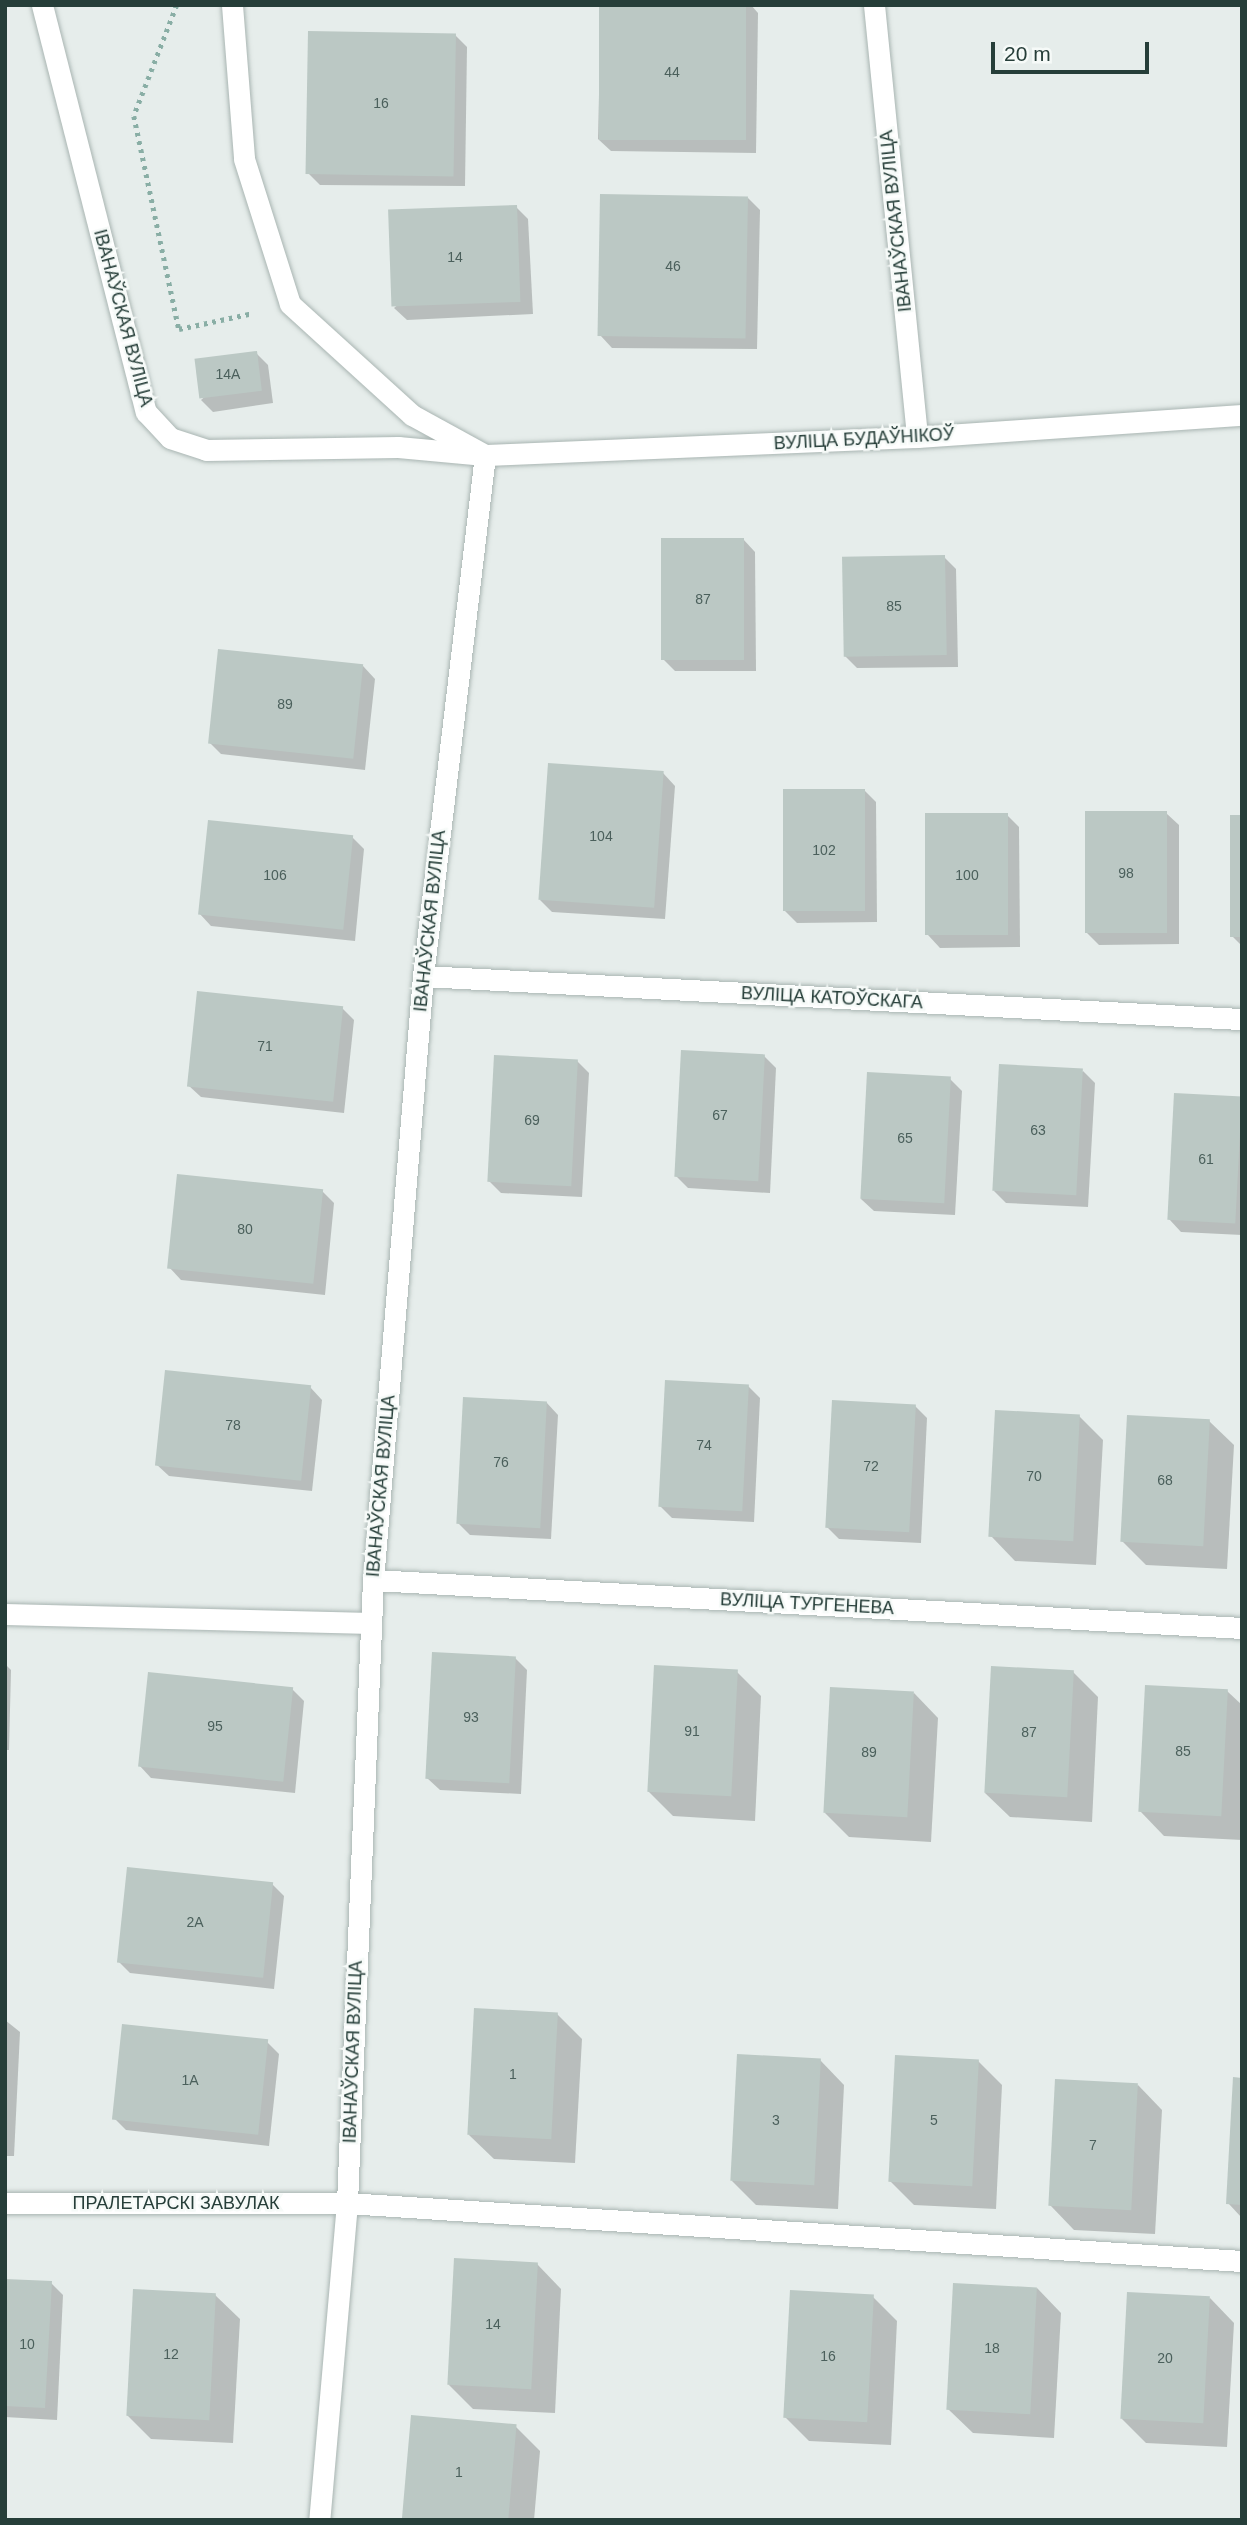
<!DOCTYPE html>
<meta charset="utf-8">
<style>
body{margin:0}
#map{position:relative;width:1247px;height:2525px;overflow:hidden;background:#e6edeb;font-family:Arial,sans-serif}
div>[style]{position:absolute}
.shadow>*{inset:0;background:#0003}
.building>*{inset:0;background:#bbc8c4;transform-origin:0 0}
.path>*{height:4.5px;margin-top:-2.25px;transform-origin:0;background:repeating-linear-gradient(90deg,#89aea5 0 3.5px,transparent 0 8.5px)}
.roads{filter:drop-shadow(0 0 2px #a9b5b2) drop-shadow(0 0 2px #a9b5b2)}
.minor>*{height:21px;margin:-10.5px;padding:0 10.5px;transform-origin:10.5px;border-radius:10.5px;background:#fff}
span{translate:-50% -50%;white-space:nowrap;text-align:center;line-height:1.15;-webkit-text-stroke:5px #f6faf8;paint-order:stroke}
.number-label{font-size:14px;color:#4b605c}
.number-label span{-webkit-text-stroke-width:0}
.street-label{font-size:18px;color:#263e39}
.frame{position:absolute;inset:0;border:7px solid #263e39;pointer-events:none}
.scale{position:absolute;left:991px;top:42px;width:158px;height:32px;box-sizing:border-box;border:4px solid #263e39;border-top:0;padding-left:9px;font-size:21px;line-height:24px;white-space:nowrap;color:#263e39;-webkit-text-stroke:5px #f6faf8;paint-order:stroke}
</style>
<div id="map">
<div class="shadow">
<div style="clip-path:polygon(601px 5px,751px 5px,758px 13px,756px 153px,611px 151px,598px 139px)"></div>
<div style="clip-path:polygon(455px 35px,467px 47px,465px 186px,320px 185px,308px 173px)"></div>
<div style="clip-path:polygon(748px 198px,760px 210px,757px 349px,612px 348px,600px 335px)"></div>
<div style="clip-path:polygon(516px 207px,528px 219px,533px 314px,407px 320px,394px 308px)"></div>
<div style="clip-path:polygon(256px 353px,268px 365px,273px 403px,213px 412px,201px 400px)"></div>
<div style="clip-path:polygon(743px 539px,755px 552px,756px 671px,675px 671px,663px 659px)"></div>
<div style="clip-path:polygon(944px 557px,956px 569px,958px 667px,857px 668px,845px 656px)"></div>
<div style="clip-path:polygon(363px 666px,375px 679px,365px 770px,221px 754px,209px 742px)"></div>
<div style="clip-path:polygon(663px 773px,675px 786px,665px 919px,552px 912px,540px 900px)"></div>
<div style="clip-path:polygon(864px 790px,876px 802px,877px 922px,797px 923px,785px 911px)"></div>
<div style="clip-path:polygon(1166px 813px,1179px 825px,1179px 944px,1099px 945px,1087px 933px)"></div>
<div style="clip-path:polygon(1007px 815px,1019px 827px,1020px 947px,940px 948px,928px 935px)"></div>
<div style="clip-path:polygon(1242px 817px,1242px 946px,1232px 936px)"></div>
<div style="clip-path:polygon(352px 837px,364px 849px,355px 941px,211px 926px,199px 913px)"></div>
<div style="clip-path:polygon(342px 1008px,354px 1020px,344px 1113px,201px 1097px,188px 1085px)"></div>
<div style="clip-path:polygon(764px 1056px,776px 1068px,770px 1193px,688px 1188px,676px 1176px)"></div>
<div style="clip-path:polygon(577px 1061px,589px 1073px,582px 1197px,501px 1193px,489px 1181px)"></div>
<div style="clip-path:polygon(1083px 1071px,1095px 1083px,1088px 1207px,1006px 1203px,994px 1191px)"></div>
<div style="clip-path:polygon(950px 1079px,962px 1091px,955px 1215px,874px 1211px,861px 1199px)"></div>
<div style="clip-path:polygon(1242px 1099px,1242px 1235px,1181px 1232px,1169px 1219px)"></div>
<div style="clip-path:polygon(322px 1191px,334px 1203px,325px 1295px,181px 1280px,169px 1267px)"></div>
<div style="clip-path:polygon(748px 1386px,760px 1398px,754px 1522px,672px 1518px,660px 1506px)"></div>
<div style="clip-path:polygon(310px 1387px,322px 1400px,312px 1491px,169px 1476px,156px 1464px)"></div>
<div style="clip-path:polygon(546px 1402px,558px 1415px,551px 1539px,470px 1535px,458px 1523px)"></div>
<div style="clip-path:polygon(915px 1406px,927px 1418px,921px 1543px,839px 1539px,827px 1527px)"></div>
<div style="clip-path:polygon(1079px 1416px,1103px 1440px,1096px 1565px,1015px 1561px,991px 1536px)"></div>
<div style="clip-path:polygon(1209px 1421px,1234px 1445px,1227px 1569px,1146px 1565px,1122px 1541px)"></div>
<div style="clip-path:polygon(515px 1658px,527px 1670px,521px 1794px,440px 1790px,427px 1778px)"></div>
<div style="clip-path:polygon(5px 1664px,11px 1670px,9px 1750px,5px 1750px)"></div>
<div style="clip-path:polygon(737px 1672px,761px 1696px,755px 1821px,673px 1816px,648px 1791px)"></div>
<div style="clip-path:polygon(1073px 1672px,1098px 1697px,1092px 1822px,1010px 1817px,985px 1793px)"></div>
<div style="clip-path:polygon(292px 1689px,304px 1701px,295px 1793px,151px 1778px,139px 1765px)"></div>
<div style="clip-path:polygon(1227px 1691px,1242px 1705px,1242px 1840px,1164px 1836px,1140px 1811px)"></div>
<div style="clip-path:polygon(914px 1693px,938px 1718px,931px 1842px,849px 1837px,825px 1813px)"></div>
<div style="clip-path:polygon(272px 1884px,284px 1896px,274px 1989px,130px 1973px,118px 1961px)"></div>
<div style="clip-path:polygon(557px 2014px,582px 2039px,575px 2163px,494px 2159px,469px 2135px)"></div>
<div style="clip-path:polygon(5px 2020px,20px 2032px,14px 2156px,5px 2156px)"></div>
<div style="clip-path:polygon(267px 2042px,279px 2054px,269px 2146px,126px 2130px,114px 2118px)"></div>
<div style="clip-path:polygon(820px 2060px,844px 2085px,838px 2209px,756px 2205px,732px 2181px)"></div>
<div style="clip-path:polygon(978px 2061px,1002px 2085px,996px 2209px,914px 2205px,890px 2181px)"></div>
<div style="clip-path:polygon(1242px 2080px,1242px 2218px,1228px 2203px)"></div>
<div style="clip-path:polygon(1138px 2085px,1162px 2110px,1155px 2234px,1074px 2230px,1050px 2205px)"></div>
<div style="clip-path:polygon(537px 2264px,561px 2289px,555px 2413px,473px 2409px,449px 2385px)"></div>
<div style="clip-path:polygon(5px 2281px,51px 2283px,63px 2295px,57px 2420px,5px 2417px)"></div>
<div style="clip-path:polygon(1037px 2288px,1061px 2313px,1054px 2438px,973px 2433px,948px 2409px)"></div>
<div style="clip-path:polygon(215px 2295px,240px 2319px,233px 2443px,151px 2439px,127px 2415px)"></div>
<div style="clip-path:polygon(873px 2297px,897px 2321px,891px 2445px,809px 2441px,785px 2417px)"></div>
<div style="clip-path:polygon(1210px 2298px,1234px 2323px,1227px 2447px,1146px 2443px,1122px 2419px)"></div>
<div style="clip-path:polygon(516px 2427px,540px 2451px,534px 2520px,403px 2520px)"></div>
</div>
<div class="building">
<div style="left:599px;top:5px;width:147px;height:135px"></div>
<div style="left:308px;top:31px;width:148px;height:143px;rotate:1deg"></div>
<div style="left:600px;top:194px;width:148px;height:142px;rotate:1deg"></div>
<div style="left:517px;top:205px;width:97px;height:129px;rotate:88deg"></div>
<div style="left:257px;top:351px;width:40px;height:63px;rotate:83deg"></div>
<div style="left:661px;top:538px;width:83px;height:122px"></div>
<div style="left:945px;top:555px;width:100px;height:103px;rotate:89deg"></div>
<div style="left:218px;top:649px;width:146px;height:95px;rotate:6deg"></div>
<div style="left:548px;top:763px;width:116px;height:137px;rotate:4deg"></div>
<div style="left:783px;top:789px;width:82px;height:122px"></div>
<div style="left:1167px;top:811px;width:122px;height:82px;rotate:90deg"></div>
<div style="left:1008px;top:813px;width:122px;height:83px;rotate:90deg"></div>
<div style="left:1230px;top:815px;width:12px;height:122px"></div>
<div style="left:208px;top:820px;width:146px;height:95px;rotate:6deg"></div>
<div style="left:197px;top:991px;width:147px;height:96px;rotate:6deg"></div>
<div style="left:681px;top:1050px;width:84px;height:127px;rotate:3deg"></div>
<div style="left:494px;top:1055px;width:84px;height:127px;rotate:3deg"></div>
<div style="left:999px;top:1064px;width:84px;height:127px;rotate:3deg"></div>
<div style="left:867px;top:1072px;width:84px;height:127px;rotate:3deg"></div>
<div style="left:1174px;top:1093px;width:68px;height:127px;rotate:3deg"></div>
<div style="left:177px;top:1174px;width:147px;height:95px;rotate:6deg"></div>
<div style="left:165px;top:1370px;width:147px;height:96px;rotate:6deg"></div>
<div style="left:665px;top:1380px;width:84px;height:127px;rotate:3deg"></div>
<div style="left:463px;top:1397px;width:84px;height:127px;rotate:3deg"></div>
<div style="left:832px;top:1400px;width:84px;height:128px;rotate:3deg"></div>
<div style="left:995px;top:1410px;width:85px;height:127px;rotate:3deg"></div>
<div style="left:1127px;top:1415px;width:83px;height:127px;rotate:3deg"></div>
<div style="left:432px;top:1652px;width:84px;height:127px;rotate:3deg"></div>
<div style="left:654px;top:1665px;width:84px;height:127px;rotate:3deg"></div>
<div style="left:991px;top:1666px;width:83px;height:127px;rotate:3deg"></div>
<div style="left:148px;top:1672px;width:146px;height:95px;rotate:6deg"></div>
<div style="left:1145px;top:1685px;width:83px;height:127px;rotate:3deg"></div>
<div style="left:830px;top:1687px;width:84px;height:126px;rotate:3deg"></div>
<div style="left:127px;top:1867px;width:147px;height:96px;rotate:6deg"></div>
<div style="left:474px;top:2008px;width:84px;height:127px;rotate:3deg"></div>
<div style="left:122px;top:2024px;width:147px;height:96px;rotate:6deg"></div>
<div style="left:737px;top:2054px;width:84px;height:127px;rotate:3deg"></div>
<div style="left:895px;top:2055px;width:84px;height:127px;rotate:3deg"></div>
<div style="clip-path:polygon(1233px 2077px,1242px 2078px,1242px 2205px,1226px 2204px)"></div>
<div style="left:1055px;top:2079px;width:83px;height:127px;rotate:3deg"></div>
<div style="left:454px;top:2258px;width:84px;height:127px;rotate:3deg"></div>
<div style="clip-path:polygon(5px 2279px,52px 2281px,45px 2408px,5px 2406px)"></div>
<div style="left:953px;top:2283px;width:84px;height:127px;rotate:3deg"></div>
<div style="left:133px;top:2289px;width:83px;height:127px;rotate:3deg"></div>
<div style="left:790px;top:2290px;width:84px;height:128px;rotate:3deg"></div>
<div style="left:1127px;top:2292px;width:83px;height:127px;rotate:3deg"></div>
<div style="left:411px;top:2415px;width:106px;height:105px;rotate:5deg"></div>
</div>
<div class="path">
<div style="left:177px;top:5px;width:119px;rotate:111.2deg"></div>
<div style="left:134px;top:116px;width:218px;rotate:78.1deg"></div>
<div style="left:179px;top:329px;width:76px;rotate:-12.2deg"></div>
</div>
<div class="roads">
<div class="minor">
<div style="left:42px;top:5px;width:420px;rotate:75.7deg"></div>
<div style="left:146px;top:412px;width:35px;rotate:47deg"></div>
<div style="left:170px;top:438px;width:38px;rotate:18deg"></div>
<div style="left:206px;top:450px;width:192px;rotate:-0.9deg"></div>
<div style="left:398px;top:447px;width:87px;rotate:5.3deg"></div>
<div style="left:485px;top:455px;width:525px;rotate:96.79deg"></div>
<div style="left:423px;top:976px;width:606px;rotate:94.73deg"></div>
<div style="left:373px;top:1580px;width:624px;rotate:92.39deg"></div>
<div style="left:347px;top:2203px;width:318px;rotate:95deg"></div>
<div style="left:232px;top:5px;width:154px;rotate:85.5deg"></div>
<div style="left:244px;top:159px;width:152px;rotate:72.4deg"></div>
<div style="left:290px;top:304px;width:165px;rotate:42.3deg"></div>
<div style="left:412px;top:415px;width:83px;rotate:28.7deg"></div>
<div style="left:485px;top:455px;width:432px;rotate:-2.4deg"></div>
<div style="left:917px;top:437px;width:326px;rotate:-3.9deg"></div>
<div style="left:874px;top:5px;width:434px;rotate:84.3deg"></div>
<div style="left:423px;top:976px;width:820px;rotate:3.01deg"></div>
<div style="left:373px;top:1580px;width:870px;rotate:3.16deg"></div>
<div style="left:5px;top:1614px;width:366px;rotate:1.4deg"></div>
<div style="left:5px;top:2203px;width:342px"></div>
<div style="left:347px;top:2203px;width:897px;rotate:3.71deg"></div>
</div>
</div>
<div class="number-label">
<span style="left:672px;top:72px">44</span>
<span style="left:381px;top:103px">16</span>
<span style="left:455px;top:257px">14</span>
<span style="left:673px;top:266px">46</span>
<span style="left:228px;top:374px">14А</span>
<span style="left:703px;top:599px">87</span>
<span style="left:894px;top:606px">85</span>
<span style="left:285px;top:704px">89</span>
<span style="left:601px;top:836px">104</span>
<span style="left:824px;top:850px">102</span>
<span style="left:1126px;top:873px">98</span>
<span style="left:275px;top:875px">106</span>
<span style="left:967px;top:875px">100</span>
<span style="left:265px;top:1046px">71</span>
<span style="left:720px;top:1115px">67</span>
<span style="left:532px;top:1120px">69</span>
<span style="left:1038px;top:1130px">63</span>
<span style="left:905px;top:1138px">65</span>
<span style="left:1206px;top:1159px">61</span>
<span style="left:245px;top:1229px">80</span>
<span style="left:233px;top:1425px">78</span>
<span style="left:704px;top:1445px">74</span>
<span style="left:501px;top:1462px">76</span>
<span style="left:871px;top:1466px">72</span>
<span style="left:1034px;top:1476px">70</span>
<span style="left:1165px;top:1480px">68</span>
<span style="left:471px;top:1717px">93</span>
<span style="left:215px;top:1726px">95</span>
<span style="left:692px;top:1731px">91</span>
<span style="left:1029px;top:1732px">87</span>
<span style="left:1183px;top:1751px">85</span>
<span style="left:869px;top:1752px">89</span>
<span style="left:195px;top:1922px">2А</span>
<span style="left:513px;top:2074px">1</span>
<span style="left:190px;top:2080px">1А</span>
<span style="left:776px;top:2120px">3</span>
<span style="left:934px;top:2120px">5</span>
<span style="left:1093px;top:2145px">7</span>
<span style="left:493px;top:2324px">14</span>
<span style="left:27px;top:2344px">10</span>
<span style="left:992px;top:2348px">18</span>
<span style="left:171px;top:2354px">12</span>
<span style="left:828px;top:2356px">16</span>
<span style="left:1165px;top:2358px">20</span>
<span style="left:459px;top:2472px">1</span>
</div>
<div class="street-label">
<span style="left:896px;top:221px;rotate:-96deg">ІВАНАЎСКАЯ ВУЛІЦА</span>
<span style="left:123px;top:318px;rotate:75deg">ІВАНАЎСКАЯ ВУЛІЦА</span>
<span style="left:864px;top:439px;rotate:-3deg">ВУЛІЦА БУДАЎНІКОЎ</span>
<span style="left:430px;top:921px;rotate:-84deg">ІВАНАЎСКАЯ ВУЛІЦА</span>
<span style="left:832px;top:998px;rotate:3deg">ВУЛІЦА КАТОЎСКАГА</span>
<span style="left:381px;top:1486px;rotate:-85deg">ІВАНАЎСКАЯ ВУЛІЦА</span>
<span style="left:807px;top:1604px;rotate:3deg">ВУЛІЦА ТУРГЕНЕВА</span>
<span style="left:353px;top:2052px;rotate:-88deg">ІВАНАЎСКАЯ ВУЛІЦА</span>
<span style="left:176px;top:2203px">ПРАЛЕТАРСКІ ЗАВУЛАК</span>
</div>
<div class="frame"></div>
<div class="scale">20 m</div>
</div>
